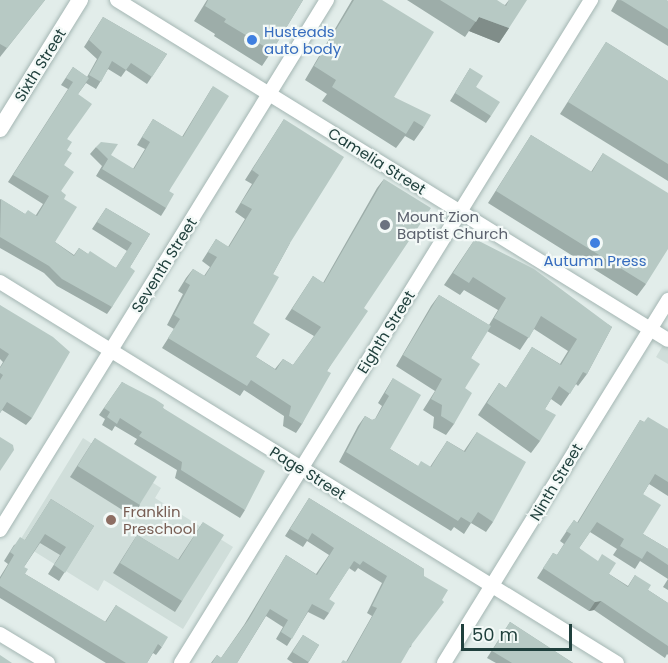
<!DOCTYPE html>
<style>
body{margin:0}
#map{position:relative;width:668px;height:663px;overflow:hidden;background:#e2edea;font-family:Poppins,sans-serif}
div>[style]{position:absolute}
.built>*{inset:0;background:#d0deda}
.roads{filter:drop-shadow(0 0 2px #a4b6b3) drop-shadow(0 0 2px #a4b6b3)}
.minor>*{height:14px;margin:-7px;padding:0 7px;transform-origin:7px;border-radius:7px;background:#fff}
.tertiary>*{height:16px;margin:-8px;padding:0 8px;transform-origin:8px;border-radius:8px;background:#fff}
.wall>*{inset:0;background:#9dada9}
.shaded-wall>*{inset:0;background:#808d89}
.building>*{inset:0;background:#b7c9c4;transform-origin:0 0}
.dots>*{width:16px;height:16px;translate:-50% -50%;box-sizing:border-box;border:3px solid #f3f9f7;border-radius:50%}
span{translate:-50% -50%;white-space:nowrap;text-align:center;line-height:1.15;-webkit-text-stroke:4.5px #f3f9f7;paint-order:stroke}
.shop-label{font-size:15px;color:#366cbe}
.left{translate:0 -50%;text-align:left}
.street-label{font-size:15px;color:#20403d}
.worship-label{font-size:15px;color:#5b616d}
.education-label{font-size:15px;color:#785e54}
.scale{position:absolute;left:461px;top:624px;width:111px;height:27px;box-sizing:border-box;border:3px solid #20403d;border-top:0;padding-left:8px;font-size:18px;line-height:21px;white-space:nowrap;color:#20403d;-webkit-text-stroke:4px #f3f9f7;paint-order:stroke}
</style>
<div id="map">
<div class="built">
<div style="clip-path:polygon(668px 337px,668px 364px,656px 357px)"></div>
<div style="clip-path:polygon(83px 438px,161px 488px,155px 498px,233px 547px,183px 629px,104px 580px,98px 591px,19px 542px)"></div>
</div>
<div class="roads">
<div class="minor">
<div style="left:117px;top:0;width:647px;rotate:31.68deg"></div>
<div style="left:0;top:282px;width:725px;rotate:31.7deg"></div>
<div style="left:0;top:530px;width:623px;rotate:-58.33deg"></div>
<div style="left:0;top:634px;width:56px;rotate:31.1deg"></div>
<div style="left:181px;top:663px;width:780px;rotate:-58.27deg"></div>
<div style="left:444px;top:663px;width:427px;rotate:-58.3deg"></div>
</div>
<div class="tertiary">
<div style="left:0;top:129px;width:152px;rotate:-58.2deg"></div>
</div>
</div>
<div class="wall">
<div style="clip-path:polygon(0 0,45px 0,0 57px)"></div>
<div style="clip-path:polygon(207px 0,303px 0,272px 51px,262px 66px,214px 36px,215px 34px,194px 21px)"></div>
<div style="clip-path:polygon(352px 0,382px 0,394px 97px,424px 127px,414px 141px,405px 136px,396px 148px,322px 101px,327px 94px,305px 80px)"></div>
<div style="clip-path:polygon(407px 0,485px 0,505px 5px,509px 0,509px 28px,499px 43px,469px 31px,465px 37px)"></div>
<div style="clip-path:polygon(617px 0,668px 1px,668px 46px,611px 11px)"></div>
<div style="clip-path:polygon(103px 17px,167px 54px,147px 84px,126px 70px,121px 77px,108px 69px,96px 89px,86px 83px,78px 94px,67px 139px,67px 150px,64px 165px,61px 191px,64px 199px,55px 242px,74px 255px,79px 248px,88px 254px,116px 268px,127px 251px,92px 229px,106px 208px,150px 234px,130px 267px,112px 307px,107px 314px,57px 286px,44px 273px,0 248px,0 199px,25px 214px,36px 215px,43px 204px,8px 182px,68px 89px,61px 85px,73px 67px,87px 77px,97px 59px,84px 47px)"></div>
<div style="clip-path:polygon(606px 42px,668px 81px,668px 181px,560px 114px)"></div>
<div style="clip-path:polygon(470px 68px,476px 87px,491px 116px,486px 123px,450px 101px)"></div>
<div style="clip-path:polygon(213px 86px,169px 191px,166px 208px,161px 216px,96px 176px,102px 166px,90px 154px,96px 147px,133px 169px,145px 149px,137px 145px,153px 119px,182px 137px)"></div>
<div style="clip-path:polygon(284px 119px,290px 243px,273px 274px,253px 323px,256px 357px,275px 369px,283px 359px,293px 365px,314px 336px,285px 319px,313px 276px,323px 283px,377px 188px,384px 179px,364px 308px,327px 371px,302px 424px,296px 433px,283px 426px,284px 416px,244px 390px,240px 396px,162px 348px,174px 329px,167px 325px,183px 294px,178px 291px,186px 278px,193px 269px,204px 276px,210px 267px,202px 261px,216px 239px,228px 247px,245px 219px,235px 212px,252px 184px,245px 180px)"></div>
<div style="clip-path:polygon(531px 135px,591px 172px,603px 153px,646px 284px,637px 296px,488px 203px)"></div>
<div style="clip-path:polygon(475px 239px,612px 327px,587px 374px,578px 386px,576px 384px,561px 406px,551px 399px,545px 409px,540px 441px,531px 453px,478px 415px,499px 383px,506px 388px,532px 347px,560px 364px,568px 351px,534px 329px,520px 350px,487px 331px,471px 358px,465px 388px,454px 424px,446px 435px,433px 428px,434px 417px,423px 410px,435px 391px,396px 366px,431px 306px,439px 295px,489px 325px,498px 310px,464px 290px,460px 295px,444px 285px)"></div>
<div style="clip-path:polygon(0 305px,32px 418px,26px 425px,2px 410px,0 413px,0 367px,3px 362px,0 359px)"></div>
<div style="clip-path:polygon(393px 378px,390px 449px,418px 466px,430px 467px,447px 441px,464px 451px,477px 432px,493px 522px,486px 532px,471px 523px,464px 534px,454px 527px,451px 531px,339px 462px,358px 426px,365px 416px,372px 420px,375px 419px,382px 406px,378px 403px)"></div>
<div style="clip-path:polygon(122px 382px,163px 408px,245px 510px,240px 518px,175px 478px,177px 470px,134px 444px,137px 439px,115px 426px,112px 431px,102px 425px,105px 419px,99px 415px)"></div>
<div style="clip-path:polygon(640px 420px,644px 422px,668px 429px,668px 496px,649px 484px,643px 494px,643px 534px,668px 549px,668px 590px,663px 587px,668px 579px,640px 561px,635px 569px,613px 555px,617px 549px,590px 532px,579px 548px,609px 574px,628px 586px,635px 575px,648px 590px,668px 603px,668px 655px,667px 654px,665px 658px,594px 610px,589px 611px,537px 578px,553px 553px,557px 555px,564px 544px,560px 541px,574px 520px,577px 523px)"></div>
<div style="clip-path:polygon(95px 438px,140px 505px,132px 516px,70px 477px)"></div>
<div style="clip-path:polygon(309px 498px,424px 569px,411px 647px,346px 662px,372px 616px,367px 613px,382px 583px,358px 568px,355px 572px,349px 568px,329px 599px,329px 613px,324px 620px,308px 612px,287px 646px,276px 639px,283px 627px,266px 616px,237px 663px,211px 663px,217px 655px,221px 658px,244px 625px,286px 555px,316px 574px,329px 555px,307px 541px,303px 547px,285px 536px)"></div>
<div style="clip-path:polygon(51px 499px,94px 526px,59px 581px,48px 574px,60px 555px,40px 543px,24px 567px,25px 574px,105px 622px,116px 605px,162px 647px,156px 655px,153px 653px,147px 663px,106px 663px,0 598px,0 577px,8px 564px,4px 561px,14px 545px,25px 540px)"></div>
<div style="clip-path:polygon(203px 522px,182px 601px,175px 612px,113px 573px,137px 535px,178px 560px)"></div>
<div style="clip-path:polygon(510px 622px,573px 663px,496px 663px,487px 658px)"></div>
<div style="clip-path:polygon(303px 635px,319px 645px,308px 663px,293px 663px,287px 659px)"></div>
</div>
<div class="shaded-wall">
<div style="clip-path:polygon(479px 17px,509px 28px,499px 43px,469px 31px)"></div>
<div style="clip-path:polygon(601px 601px,594px 610px,589px 611px,595px 602px)"></div>
</div>
<div class="building">
<div style="clip-path:polygon(0 0,45px 0,7px 48px,0 44px)"></div>
<div style="clip-path:polygon(208px 0,303px 0,272px 51px,224px 22px,226px 19px,205px 6px)"></div>
<div style="clip-path:polygon(354px 0,382px 0,434px 32px,394px 97px,431px 115px,424px 127px,414px 121px,406px 134px,332px 87px,336px 80px,314px 66px)"></div>
<div style="clip-path:polygon(440px 0,497px 0,506px 6px,509px 0,527px 0,509px 28px,479px 17px,476px 22px)"></div>
<div style="clip-path:polygon(621px 0,667px 0,668px 1px,668px 29px)"></div>
<div style="clip-path:polygon(103px 17px,167px 54px,152px 77px,131px 63px,126px 70px,112px 61px,101px 82px,89px 75px,102px 52px,89px 40px)"></div>
<div style="clip-path:polygon(606px 42px,668px 81px,668px 164px,568px 102px)"></div>
<div style="clip-path:polygon(73px 67px,89px 78px,78px 94px,92px 104px,67px 139px,72px 142px,67px 150px,72px 153px,64px 165px,74px 172px,61px 191px,66px 195px,64px 199px,77px 207px,55px 242px,74px 256px,79px 248px,88px 254px,90px 251px,116px 268px,132px 243px,97px 222px,106px 208px,150px 234px,130px 267px,135px 271px,112px 307px,62px 279px,49px 266px,0 237px,1px 199px,25px 214px,28px 210px,37px 216px,49px 196px,13px 175px,73px 82px,66px 78px)"></div>
<div style="clip-path:polygon(470px 68px,483px 76px,476px 87px,500px 102px,491px 116px,455px 93px)"></div>
<div style="clip-path:polygon(213px 86px,229px 96px,169px 191px,174px 194px,166px 208px,102px 169px,108px 159px,96px 147px,101px 142px,118px 144px,111px 155px,134px 169px,150px 142px,142px 137px,153px 119px,183px 137px)"></div>
<div style="clip-path:polygon(284px 119px,344px 157px,290px 243px,273px 274px,279px 277px,253px 323px,270px 334px,256px 357px,276px 370px,283px 359px,293px 365px,321px 327px,292px 309px,313px 276px,324px 283px,384px 179px,431px 208px,364px 308px,368px 311px,327px 371px,331px 373px,302px 424px,289px 416px,291px 406px,251px 380px,247px 386px,168px 338px,180px 319px,174px 315px,190px 285px,185px 282px,193px 269px,205px 276px,217px 257px,208px 252px,216px 239px,229px 247px,252px 209px,241px 203px,259px 175px,252px 170px)"></div>
<div style="clip-path:polygon(531px 135px,592px 172px,603px 153px,668px 193px,668px 249px,646px 284px,496px 191px)"></div>
<div style="clip-path:polygon(475px 239px,534px 269px,612px 327px,587px 374px,583px 372px,570px 394px,559px 386px,545px 409px,556px 415px,540px 441px,487px 403px,499px 383px,506px 388px,532px 347px,561px 365px,577px 339px,541px 316px,529px 338px,494px 318px,506px 298px,473px 277px,469px 283px,453px 273px)"></div>
<div style="clip-path:polygon(439px 295px,491px 326px,471px 358px,480px 364px,465px 388px,472px 393px,454px 424px,441px 416px,442px 405px,431px 399px,442px 379px,403px 355px)"></div>
<div style="clip-path:polygon(0 305px,53px 337px,70px 352px,32px 418px,7px 402px,0 413px,0 380px,3px 375px,0 373px,0 368px,9px 354px,0 348px)"></div>
<div style="clip-path:polygon(393px 378px,421px 395px,390px 449px,418px 466px,421px 461px,431px 467px,447px 441px,465px 452px,477px 432px,526px 462px,493px 522px,478px 512px,471px 523px,461px 517px,458px 521px,346px 452px,365px 416px,372px 420px,376px 418px,389px 396px,385px 393px)"></div>
<div style="clip-path:polygon(122px 382px,155px 399px,164px 405px,163px 408px,265px 471px,245px 510px,181px 470px,182px 462px,139px 436px,142px 432px,120px 418px,117px 424px,107px 417px,110px 412px,104px 408px)"></div>
<div style="clip-path:polygon(648px 417px,668px 429px,668px 482px,655px 474px,643px 494px,661px 505px,643px 534px,668px 549px,668px 565px,647px 551px,642px 559px,620px 546px,624px 539px,597px 522px,579px 548px,598px 561px,602px 554px,616px 563px,609px 574px,628px 587px,635px 575px,651px 585px,648px 590px,668px 603px,668px 646px,601px 601px,595px 602px,543px 568px,553px 553px,557px 555px,571px 534px,566px 531px,574px 520px,578px 523px,640px 420px,644px 422px)"></div>
<div style="clip-path:polygon(0 437px,13px 445px,14px 450px,0 471px)"></div>
<div style="left:95px;top:438px;width:73px;height:33px;rotate:32deg"></div>
<div style="clip-path:polygon(309px 498px,424px 569px,424px 576px,448px 590px,442px 600px,444px 602px,412px 644px,401px 663px,341px 663px,343px 660px,347px 662px,377px 608px,372px 606px,387px 576px,363px 561px,360px 565px,354px 561px,329px 599px,335px 603px,329px 613px,312px 604px,292px 639px,281px 632px,288px 620px,270px 609px,237px 663px,212px 663px,217px 655px,221px 658px,249px 619px,286px 555px,317px 575px,334px 548px,312px 533px,308px 540px,290px 529px)"></div>
<div style="clip-path:polygon(51px 499px,94px 526px,65px 573px,54px 565px,66px 547px,45px 534px,24px 567px,28px 569px,25px 574px,106px 622px,116px 605px,168px 637px,162px 647px,158px 644px,147px 663px,126px 663px,0 586px,0 579px,14px 555px,10px 552px,20px 537px,25px 540px)"></div>
<div style="clip-path:polygon(203px 522px,224px 535px,182px 601px,120px 563px,137px 535px,179px 560px)"></div>
<div style="clip-path:polygon(510px 622px,573px 663px,512px 663px,492px 651px)"></div>
<div style="left:303px;top:635px;width:19px;height:20px;rotate:32deg"></div>
<div style="clip-path:polygon(0 655px,12px 663px,0 663px)"></div>
</div>
<div class="dots">
<div style="left:252px;top:40px;background:#3f7fe0"></div>
<div style="left:385px;top:225px;background:#6b7280"></div>
<div style="left:595px;top:243px;background:#3f7fe0"></div>
<div style="left:111px;top:520px;background:#8d6e63"></div>
</div>
<div class="shop-label">
<span class="left" style="left:264px;top:40px">Husteads<br>auto body</span>
<span style="left:595px;top:261px">Autumn Press</span>
</div>
<div class="street-label">
<span style="left:40px;top:65px;rotate:-58deg">Sixth Street</span>
<span style="left:377px;top:161px;rotate:32deg">Camelia Street</span>
<span style="left:164px;top:265px;rotate:-58deg">Seventh Street</span>
<span style="left:386px;top:332px;rotate:-58deg">Eighth Street</span>
<span style="left:308px;top:473px;rotate:32deg">Page Street</span>
<span style="left:556px;top:482px;rotate:-59deg">Ninth Street</span>
</div>
<div class="worship-label">
<span class="left" style="left:397px;top:225px">Mount Zion<br>Baptist Church</span>
</div>
<div class="education-label">
<span class="left" style="left:123px;top:520px">Franklin<br>Preschool</span>
</div>
<div class="scale">50 m</div>
</div>
